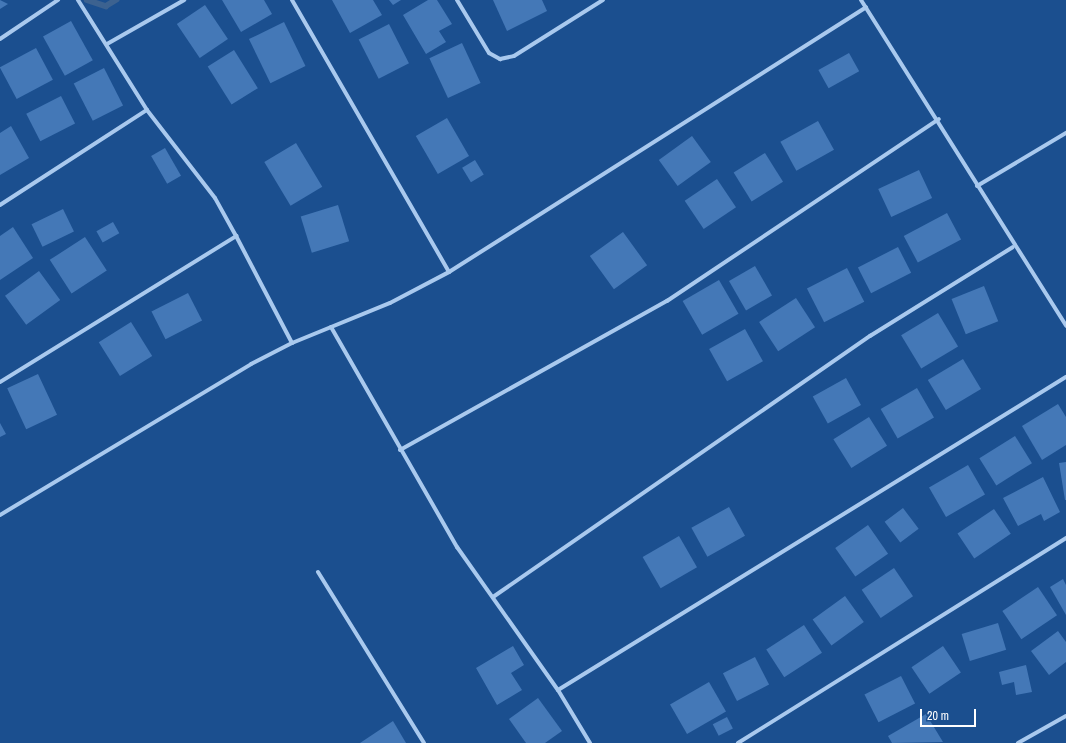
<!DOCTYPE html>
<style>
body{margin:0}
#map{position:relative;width:1066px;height:743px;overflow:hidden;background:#1b4f8f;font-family:"Archivo Narrow",sans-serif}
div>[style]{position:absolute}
.stream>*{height:5.5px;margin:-2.75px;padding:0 2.75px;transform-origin:2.75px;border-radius:2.75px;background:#3c6290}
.building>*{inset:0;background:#4478b7;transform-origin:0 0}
.street>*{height:4px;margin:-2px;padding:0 2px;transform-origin:2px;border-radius:2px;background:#a9c9ee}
span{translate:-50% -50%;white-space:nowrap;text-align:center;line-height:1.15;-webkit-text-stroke:4px #1b4f8f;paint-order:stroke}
.scale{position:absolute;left:920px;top:709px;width:56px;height:18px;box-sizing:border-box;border:2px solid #fff;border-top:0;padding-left:5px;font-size:12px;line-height:14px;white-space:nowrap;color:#fff;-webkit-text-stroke:3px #1b4f8f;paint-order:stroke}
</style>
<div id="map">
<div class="stream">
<div style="left:87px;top:0;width:20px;rotate:18deg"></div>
<div style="left:106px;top:6px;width:12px;rotate:-31deg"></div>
</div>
<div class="building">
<div style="clip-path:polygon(0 0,8px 4px,0 9px)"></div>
<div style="clip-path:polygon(222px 0,264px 0,272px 14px,241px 32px)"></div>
<div style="clip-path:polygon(332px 0,373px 0,382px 15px,350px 33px)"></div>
<div style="clip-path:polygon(389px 0,401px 0,393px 5px)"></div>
<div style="clip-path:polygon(428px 0,437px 0,452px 24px,439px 31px,446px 42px,426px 54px,403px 15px)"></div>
<div style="clip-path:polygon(493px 0,542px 0,547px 11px,507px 31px)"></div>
<div style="left:205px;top:5px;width:41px;height:34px;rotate:56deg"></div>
<div style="left:71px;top:21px;width:45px;height:32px;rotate:61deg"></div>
<div style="left:284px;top:22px;width:49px;height:39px;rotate:64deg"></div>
<div style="left:389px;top:24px;width:44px;height:34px;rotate:63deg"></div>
<div style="left:462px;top:43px;width:44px;height:36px;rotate:65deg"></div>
<div style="left:36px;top:48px;width:36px;height:41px;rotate:62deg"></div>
<div style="left:234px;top:50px;width:45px;height:31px;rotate:58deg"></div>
<div style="left:849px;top:53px;width:21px;height:35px;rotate:61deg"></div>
<div style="left:104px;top:68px;width:42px;height:34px;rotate:63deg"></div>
<div style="left:61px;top:96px;width:31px;height:39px;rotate:63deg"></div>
<div style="left:447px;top:118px;width:44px;height:36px;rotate:60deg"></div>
<div style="left:818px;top:121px;width:33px;height:43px;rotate:61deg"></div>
<div style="clip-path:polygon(11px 126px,29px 158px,0 175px,0 133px)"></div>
<div style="left:692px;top:136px;width:32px;height:41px;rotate:54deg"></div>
<div style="left:296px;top:143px;width:51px;height:37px;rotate:59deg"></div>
<div style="left:165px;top:148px;width:32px;height:16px;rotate:60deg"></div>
<div style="left:765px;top:153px;width:34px;height:37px;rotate:58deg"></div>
<div style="left:475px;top:160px;width:17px;height:15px;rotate:59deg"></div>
<div style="left:919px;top:170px;width:31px;height:45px;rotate:65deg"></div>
<div style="left:717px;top:179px;width:34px;height:39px;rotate:56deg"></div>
<div style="left:338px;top:205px;width:38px;height:39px;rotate:73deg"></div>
<div style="left:63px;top:209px;width:25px;height:35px;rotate:64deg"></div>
<div style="left:947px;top:213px;width:30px;height:49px;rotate:62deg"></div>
<div style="left:113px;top:222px;width:13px;height:19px;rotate:61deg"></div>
<div style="clip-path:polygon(13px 227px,33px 258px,0 280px,0 236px)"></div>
<div style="left:623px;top:232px;width:41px;height:41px;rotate:54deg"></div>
<div style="left:85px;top:237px;width:40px;height:42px;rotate:57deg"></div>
<div style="left:898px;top:247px;width:29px;height:45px;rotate:63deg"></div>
<div style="left:755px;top:266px;width:34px;height:30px;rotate:60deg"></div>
<div style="left:847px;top:268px;width:38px;height:45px;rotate:63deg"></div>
<div style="left:39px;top:271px;width:36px;height:42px;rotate:54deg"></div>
<div style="left:719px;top:280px;width:39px;height:42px;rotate:60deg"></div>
<div style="left:984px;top:286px;width:38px;height:35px;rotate:68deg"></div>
<div style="left:188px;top:293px;width:31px;height:41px;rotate:63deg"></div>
<div style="left:796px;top:298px;width:35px;height:44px;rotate:57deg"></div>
<div style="left:938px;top:313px;width:39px;height:43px;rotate:59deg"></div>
<div style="left:131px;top:322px;width:40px;height:38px;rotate:58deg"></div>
<div style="left:745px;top:329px;width:37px;height:41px;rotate:61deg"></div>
<div style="left:963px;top:359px;width:35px;height:41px;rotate:59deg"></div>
<div style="left:38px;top:374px;width:45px;height:34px;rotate:65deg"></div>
<div style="left:846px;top:378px;width:31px;height:38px;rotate:61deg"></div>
<div style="left:917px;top:388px;width:34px;height:42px;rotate:60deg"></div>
<div style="clip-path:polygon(1058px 404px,1066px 417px,1066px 445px,1042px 460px,1022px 426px)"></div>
<div style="left:869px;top:417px;width:34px;height:42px;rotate:58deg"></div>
<div style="clip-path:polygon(0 423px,6px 434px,0 437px)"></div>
<div style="left:1015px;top:436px;width:32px;height:42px;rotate:58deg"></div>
<div style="clip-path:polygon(1066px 462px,1066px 500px,1065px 500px,1059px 463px)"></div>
<div style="left:968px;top:465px;width:34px;height:45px;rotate:60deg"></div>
<div style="clip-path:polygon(1043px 477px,1060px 512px,1044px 521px,1041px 514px,1018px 526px,1003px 498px)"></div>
<div style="left:729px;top:507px;width:33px;height:43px;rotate:61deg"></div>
<div style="left:903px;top:508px;width:26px;height:23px;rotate:53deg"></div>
<div style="left:994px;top:509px;width:30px;height:44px;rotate:56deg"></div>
<div style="left:868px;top:525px;width:35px;height:40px;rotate:55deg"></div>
<div style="left:679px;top:536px;width:36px;height:42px;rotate:60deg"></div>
<div style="left:894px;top:568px;width:34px;height:39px;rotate:56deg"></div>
<div style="clip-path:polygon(1063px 579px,1066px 585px,1066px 615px,1050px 587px)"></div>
<div style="left:1038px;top:587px;width:34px;height:43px;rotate:56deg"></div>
<div style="left:845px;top:596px;width:32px;height:40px;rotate:54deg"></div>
<div style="left:998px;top:623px;width:28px;height:38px;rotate:73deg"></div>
<div style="left:804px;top:625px;width:33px;height:45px;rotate:57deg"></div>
<div style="clip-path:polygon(1058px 631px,1066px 642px,1066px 662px,1049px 675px,1031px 651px)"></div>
<div style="clip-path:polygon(513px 646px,524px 665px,511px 673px,522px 690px,497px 705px,476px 668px)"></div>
<div style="left:943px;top:646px;width:32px;height:38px;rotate:56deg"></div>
<div style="left:755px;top:657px;width:31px;height:36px;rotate:63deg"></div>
<div style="clip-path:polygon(1026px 665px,1032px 692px,1016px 695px,1014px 682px,1002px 685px,999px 672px)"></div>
<div style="left:901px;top:676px;width:31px;height:41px;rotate:63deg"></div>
<div style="left:709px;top:682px;width:34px;height:45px;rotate:60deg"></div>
<div style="clip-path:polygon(538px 698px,562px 731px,545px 743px,526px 743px,509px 719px)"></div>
<div style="clip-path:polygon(926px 714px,943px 742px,892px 743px,888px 736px)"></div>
<div style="left:727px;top:717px;width:13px;height:16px;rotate:63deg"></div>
<div style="clip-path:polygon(393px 721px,406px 743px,360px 743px)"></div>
</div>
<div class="street">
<div style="left:292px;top:0;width:314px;rotate:60deg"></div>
<div style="left:457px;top:0;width:62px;rotate:58.9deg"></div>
<div style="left:489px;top:53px;width:13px;rotate:29deg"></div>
<div style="left:500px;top:59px;width:14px;rotate:-12deg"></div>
<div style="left:514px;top:56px;width:105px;rotate:-32.2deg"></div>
<div style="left:861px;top:0;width:385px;rotate:57.8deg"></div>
<div style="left:0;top:39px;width:70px;rotate:-33.9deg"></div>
<div style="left:107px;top:44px;width:89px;rotate:-29.7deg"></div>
<div style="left:977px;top:186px;width:104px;rotate:-30.8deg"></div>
<div style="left:0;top:205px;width:175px;rotate:-32.9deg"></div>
<div style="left:331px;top:327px;width:254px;rotate:60.2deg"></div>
<div style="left:457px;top:547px;width:175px;rotate:54.8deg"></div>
<div style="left:558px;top:690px;width:62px;rotate:58.9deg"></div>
<div style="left:292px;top:343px;width:106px;rotate:-22.2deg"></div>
<div style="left:390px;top:303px;width:67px;rotate:-27.7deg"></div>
<div style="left:449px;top:272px;width:494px;rotate:-32.4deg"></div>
<div style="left:0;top:382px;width:278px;rotate:-31.7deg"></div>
<div style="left:236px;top:236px;width:43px;rotate:-118.9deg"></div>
<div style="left:215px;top:198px;width:111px;rotate:-127.7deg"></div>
<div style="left:147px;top:110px;width:130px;rotate:-122.1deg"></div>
<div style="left:400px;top:450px;width:306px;rotate:-29.2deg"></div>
<div style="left:667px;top:301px;width:327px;rotate:-33.8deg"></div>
<div style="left:0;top:515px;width:293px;rotate:-31deg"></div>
<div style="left:251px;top:364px;width:46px;rotate:-27.1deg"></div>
<div style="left:292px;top:343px;width:121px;rotate:-117.6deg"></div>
<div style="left:318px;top:572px;width:201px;rotate:58.2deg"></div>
<div style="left:493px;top:597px;width:459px;rotate:-34.7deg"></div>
<div style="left:870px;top:336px;width:168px;rotate:-31.9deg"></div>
<div style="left:558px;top:690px;width:597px;rotate:-31.64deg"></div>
<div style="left:738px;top:743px;width:387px;rotate:-32deg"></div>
<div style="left:1018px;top:743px;width:55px;rotate:-29.4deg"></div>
</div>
<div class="scale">20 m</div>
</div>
